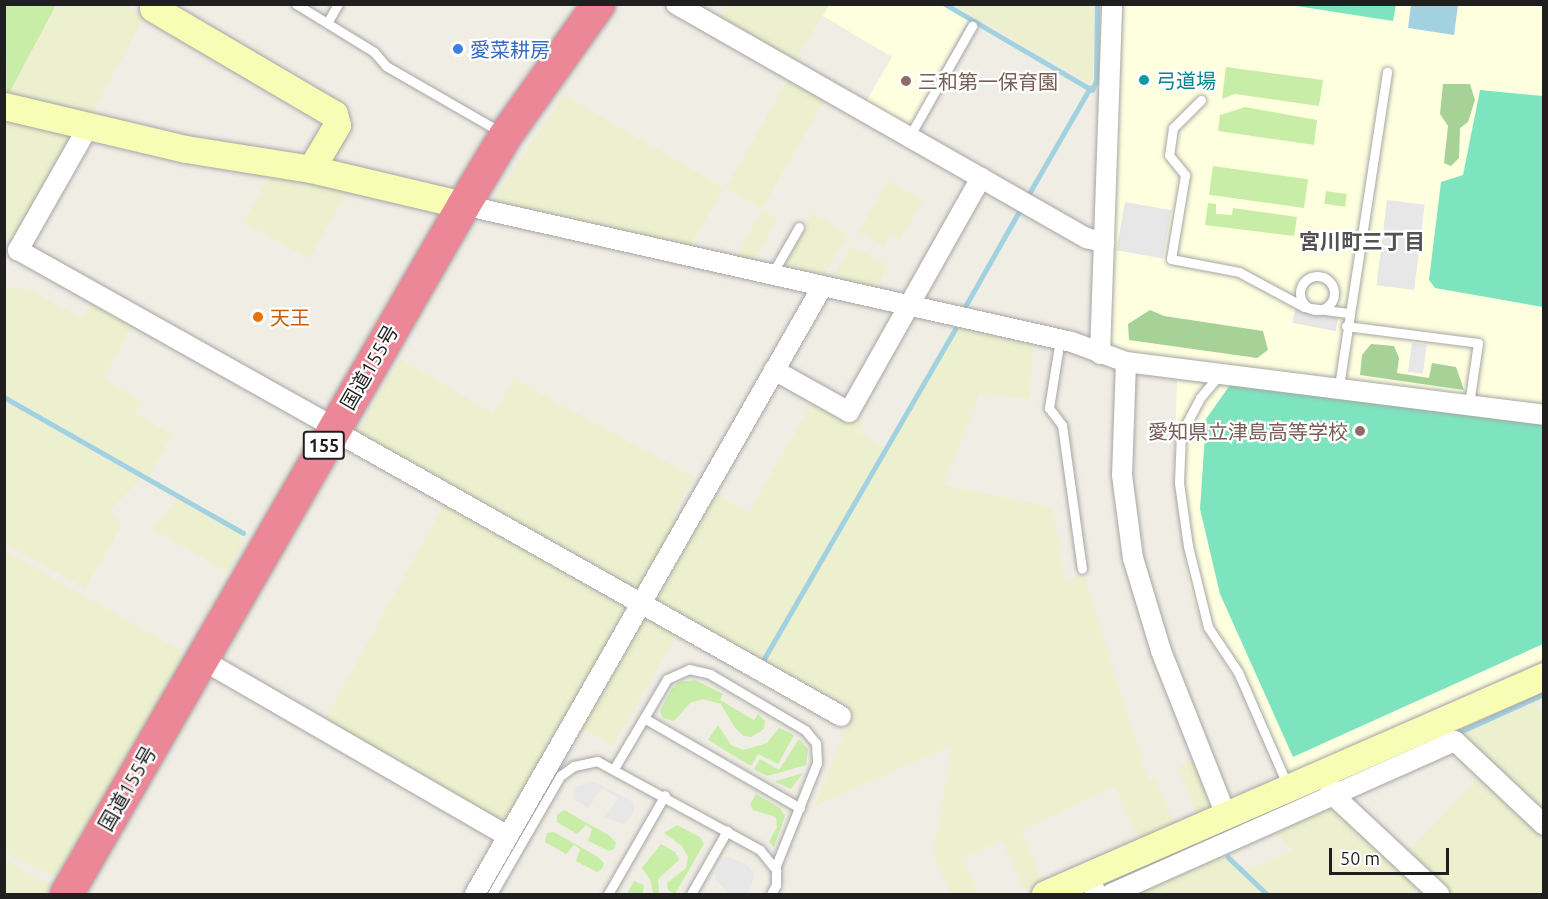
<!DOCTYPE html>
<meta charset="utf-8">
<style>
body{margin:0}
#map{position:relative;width:1548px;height:899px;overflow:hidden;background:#f0ede4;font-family:Ubuntu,"Noto Sans JP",sans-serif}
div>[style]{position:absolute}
.education>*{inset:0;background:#feffdf}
.farmland>*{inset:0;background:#edf0ce;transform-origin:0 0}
.grass>*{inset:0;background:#c8eda7;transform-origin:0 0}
.forest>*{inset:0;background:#a6d297}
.pitch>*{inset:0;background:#7ee4bf}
.parking>*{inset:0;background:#e7e7e7;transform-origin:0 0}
.water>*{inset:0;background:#a2d1e0}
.stream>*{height:4.5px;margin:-2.25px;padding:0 2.25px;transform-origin:2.25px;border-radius:2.25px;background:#a2d1e0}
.roads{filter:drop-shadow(0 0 2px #a6a6a6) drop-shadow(0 0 2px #a6a6a6)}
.lane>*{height:9px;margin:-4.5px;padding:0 4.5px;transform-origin:4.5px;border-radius:4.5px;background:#fff}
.lane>.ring{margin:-4.5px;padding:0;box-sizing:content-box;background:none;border:9px solid #fff;border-radius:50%}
.street>*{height:20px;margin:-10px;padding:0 10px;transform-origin:10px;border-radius:10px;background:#fff}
.secondary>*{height:27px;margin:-13.5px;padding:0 13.5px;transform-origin:13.5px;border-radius:13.5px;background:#f8fdb5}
.highway>*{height:33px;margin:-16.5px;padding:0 16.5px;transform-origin:16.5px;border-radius:16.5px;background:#ec8797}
.dots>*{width:16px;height:16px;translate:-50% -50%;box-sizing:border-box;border:3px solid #fff;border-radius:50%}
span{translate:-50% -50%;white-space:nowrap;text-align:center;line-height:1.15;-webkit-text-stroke:4.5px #fff;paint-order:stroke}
.shield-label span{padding:2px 4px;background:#fff;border:2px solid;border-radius:4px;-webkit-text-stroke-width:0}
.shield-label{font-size:18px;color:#1f1f1f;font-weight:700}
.shop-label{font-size:20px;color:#366cbe}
.left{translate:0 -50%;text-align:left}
.culture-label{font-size:20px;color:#0d838f}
.education-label{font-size:20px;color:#785e54}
.right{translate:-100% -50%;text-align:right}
.food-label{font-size:20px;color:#c56008}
.street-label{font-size:20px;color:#1f1f1f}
.neighbourhood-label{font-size:21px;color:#525252;font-weight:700}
.frame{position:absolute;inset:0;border:6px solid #1f1f1f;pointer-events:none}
.scale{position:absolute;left:1329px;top:848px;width:120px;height:27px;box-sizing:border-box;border:3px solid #1f1f1f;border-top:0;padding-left:8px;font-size:18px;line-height:21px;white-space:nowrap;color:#1f1f1f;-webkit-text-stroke:4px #fff;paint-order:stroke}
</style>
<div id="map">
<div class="education">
<div style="clip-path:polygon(940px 4px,968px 20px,908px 131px,864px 105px,892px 57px,823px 16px,829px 5px)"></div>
<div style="clip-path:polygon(1123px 5px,1543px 5px,1543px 660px,1279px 778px,1248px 700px,1203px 629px,1189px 584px,1174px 478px,1177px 380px,1207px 384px,1210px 367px,1116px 351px,1107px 343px)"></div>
</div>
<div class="farmland">
<div style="clip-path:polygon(56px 5px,126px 5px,144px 18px,89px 118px,7px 97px)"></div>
<div style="clip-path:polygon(728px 5px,829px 5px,791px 68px,716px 24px)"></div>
<div style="clip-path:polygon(953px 5px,1094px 5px,1093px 78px,1090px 83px)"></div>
<div style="left:791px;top:74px;width:42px;height:131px;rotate:30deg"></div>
<div style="clip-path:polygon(564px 95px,724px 188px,687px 251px,497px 204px,494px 198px)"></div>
<div style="clip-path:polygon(5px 117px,76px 133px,18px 242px,5px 234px)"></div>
<div style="clip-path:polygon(273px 171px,351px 187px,309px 259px,243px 222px)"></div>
<div style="clip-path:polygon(888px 181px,923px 201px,900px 240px,890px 235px,884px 246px,858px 232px)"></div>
<div style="left:762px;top:210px;width:18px;height:59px;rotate:29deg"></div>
<div style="clip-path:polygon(812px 212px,848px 234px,821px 280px,778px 271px)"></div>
<div style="clip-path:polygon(851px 246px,888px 265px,873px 293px,832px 279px)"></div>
<div style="clip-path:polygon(5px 288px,29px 289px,82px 319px,95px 298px,135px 321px,103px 379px,141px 401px,135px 413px,172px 435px,149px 476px,5px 394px)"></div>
<div style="clip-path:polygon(960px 325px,1034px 341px,1029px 399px,980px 394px,944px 485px,1052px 507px,1066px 579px,1084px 575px,1148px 780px,1155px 778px,1174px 823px,1139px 839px,1115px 786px,1021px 831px,1043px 881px,1024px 890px,1002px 841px,963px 858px,978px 894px,951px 894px,933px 854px,952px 746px,815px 806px,850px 719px,761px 668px)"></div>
<div style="clip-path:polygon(400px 359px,493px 413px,514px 379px,694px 477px,672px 516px,682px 523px,640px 597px,354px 438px)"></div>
<div style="clip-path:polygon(815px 397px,863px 424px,859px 432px,884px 447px,758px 667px,651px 605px,708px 490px,749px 513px)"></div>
<div style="clip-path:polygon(5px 401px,141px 479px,110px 510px,122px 525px,85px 588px,5px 543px)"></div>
<div style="clip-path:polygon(176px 499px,240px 535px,243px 544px,227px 572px,153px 529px)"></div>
<div style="left:447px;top:499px;width:213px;height:258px;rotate:29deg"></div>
<div style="clip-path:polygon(5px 551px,182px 651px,184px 659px,59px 879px,5px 852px)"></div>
<div style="left:641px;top:611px;width:43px;height:131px;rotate:30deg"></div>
<div style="clip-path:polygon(1535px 703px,1543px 712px,1543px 821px,1457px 737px)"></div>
<div style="left:1198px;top:759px;width:48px;height:22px;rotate:68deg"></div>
<div style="clip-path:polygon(1481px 775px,1543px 835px,1543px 894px,1446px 894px,1404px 856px)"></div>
<div style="clip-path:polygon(1329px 802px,1420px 884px,1410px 894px,1271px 894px,1246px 871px,1292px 850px,1270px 828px)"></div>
<div style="clip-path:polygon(1218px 850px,1263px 894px,1119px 894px)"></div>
<div style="clip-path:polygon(4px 859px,50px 885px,49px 894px,5px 894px)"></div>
</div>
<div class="grass">
<div style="clip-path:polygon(7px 5px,56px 5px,7px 97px,5px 9px)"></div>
<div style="clip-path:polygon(1226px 67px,1323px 80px,1319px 106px,1235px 94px,1222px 99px)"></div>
<div style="clip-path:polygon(1245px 107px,1317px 120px,1314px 145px,1218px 131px,1220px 115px)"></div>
<div style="left:1213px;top:166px;width:96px;height:29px;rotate:8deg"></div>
<div style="left:1326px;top:191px;width:21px;height:13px;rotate:8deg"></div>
<div style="clip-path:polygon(1208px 203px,1216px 204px,1216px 214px,1232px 215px,1233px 208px,1297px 217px,1294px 236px,1205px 225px)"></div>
<div style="clip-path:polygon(695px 680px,723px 694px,720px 700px,754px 720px,758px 714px,765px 721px,764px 729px,751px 737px,744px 736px,735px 728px,721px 704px,703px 699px,690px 703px,674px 721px,663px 718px,660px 711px,671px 690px,679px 682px)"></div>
<div style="clip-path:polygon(718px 725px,731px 745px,743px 750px,767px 743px,779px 728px,794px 735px,778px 764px,758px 754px,751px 766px,708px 740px)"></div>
<div style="clip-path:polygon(799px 739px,808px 749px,806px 765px,767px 776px,754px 769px,760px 759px,779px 770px)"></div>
<div style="clip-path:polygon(803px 773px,791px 789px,776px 782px,776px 781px)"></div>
<div style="clip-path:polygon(756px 794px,780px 808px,785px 816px,774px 847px,769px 842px,777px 827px,776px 817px,753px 810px,750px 804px)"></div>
<div style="clip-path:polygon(564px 810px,610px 836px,616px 843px,614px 849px,609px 851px,588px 841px,592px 829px,586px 825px,577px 834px,557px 822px,557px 815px)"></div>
<div style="clip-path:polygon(677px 825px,700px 837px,704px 844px,675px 894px,668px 890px,667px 883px,686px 868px,688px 857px,682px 846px,664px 833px)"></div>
<div style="clip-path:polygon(554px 832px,598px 857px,604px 863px,602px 869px,597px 872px,576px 861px,580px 849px,574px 845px,566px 854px,545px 842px,547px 833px)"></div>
<div style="clip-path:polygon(661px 844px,675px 852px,679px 860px,658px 879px,659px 894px,653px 894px,651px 881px,642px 868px)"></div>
<div style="clip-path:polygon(634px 881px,644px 885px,643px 893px,627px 894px)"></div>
</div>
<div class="forest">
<div style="clip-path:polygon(1443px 84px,1470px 84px,1475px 100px,1468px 122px,1460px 128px,1459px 158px,1451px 166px,1444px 163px,1448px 126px,1440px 114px)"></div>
<div style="clip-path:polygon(1150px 310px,1164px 316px,1263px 331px,1268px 350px,1257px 358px,1129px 340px,1128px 324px)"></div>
<div style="clip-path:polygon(1371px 344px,1394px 346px,1399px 358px,1397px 373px,1429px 378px,1432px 363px,1456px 367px,1464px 390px,1360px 375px,1362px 355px)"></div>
</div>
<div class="pitch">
<div style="clip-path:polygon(1290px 5px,1396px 4px,1396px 5px,1393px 21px)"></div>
<div style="clip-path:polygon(1480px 90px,1543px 96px,1543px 307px,1435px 288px,1429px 280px,1441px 182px,1463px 175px)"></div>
<div style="clip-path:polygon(1230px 385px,1543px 424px,1543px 644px,1293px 757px,1220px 594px,1200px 509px,1206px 419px)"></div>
</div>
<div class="parking">
<div style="left:1387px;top:200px;width:38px;height:86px;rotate:7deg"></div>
<div style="left:1125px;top:202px;width:47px;height:49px;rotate:10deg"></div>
<div style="left:1295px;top:309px;width:44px;height:14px;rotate:11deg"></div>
<div style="left:1412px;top:343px;width:15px;height:29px;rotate:8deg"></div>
<div style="clip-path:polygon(595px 782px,633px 802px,634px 812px,625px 825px,605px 817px,618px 798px,602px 788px,588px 808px,573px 799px,576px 787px)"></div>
<div style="clip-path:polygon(727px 856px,747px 865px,755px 874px,748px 894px,729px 894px,716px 880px,714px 873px)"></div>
</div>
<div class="water">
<div style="clip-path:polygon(1411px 5px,1458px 5px,1454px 35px,1408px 28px)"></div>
</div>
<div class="stream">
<div style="left:945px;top:4px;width:170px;rotate:30.3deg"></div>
<div style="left:1092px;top:90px;width:10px;rotate:-66deg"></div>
<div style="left:1096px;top:81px;width:77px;rotate:-89.3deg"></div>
<div style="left:1027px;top:197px;width:126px;rotate:-60deg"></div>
<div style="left:962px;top:312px;width:120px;rotate:-60.4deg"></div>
<div style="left:4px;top:397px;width:275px;rotate:29.6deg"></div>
<div style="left:761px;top:664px;width:387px;rotate:-59.9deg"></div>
<div style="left:1453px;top:735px;width:100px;rotate:-24.3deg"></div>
<div style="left:1228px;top:857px;width:54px;rotate:43.5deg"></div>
</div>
<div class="roads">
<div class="lane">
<div style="left:296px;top:4px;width:92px;rotate:31.6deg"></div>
<div style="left:374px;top:52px;width:18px;rotate:49deg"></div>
<div style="left:386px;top:66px;width:133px;rotate:29.9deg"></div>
<div style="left:327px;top:23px;width:22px;rotate:-60deg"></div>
<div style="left:1201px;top:100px;width:40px;rotate:135deg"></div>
<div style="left:1173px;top:128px;width:27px;rotate:98deg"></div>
<div style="left:1169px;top:155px;width:26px;rotate:51deg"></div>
<div style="left:1185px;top:175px;width:85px;rotate:99.5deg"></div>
<div style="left:1171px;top:259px;width:69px;rotate:10.8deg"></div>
<div style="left:1239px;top:272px;width:74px;rotate:28.3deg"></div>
<div style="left:1304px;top:307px;width:44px;rotate:7.8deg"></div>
<div style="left:909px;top:137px;width:128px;rotate:-60.4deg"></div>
<div style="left:772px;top:274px;width:54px;rotate:-60.1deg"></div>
<div class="ring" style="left:1300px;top:276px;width:25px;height:25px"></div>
<div style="left:1346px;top:326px;width:133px;rotate:7.3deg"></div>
<div style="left:1478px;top:343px;width:62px;rotate:98.4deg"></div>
<div style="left:1060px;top:339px;width:70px;rotate:99.1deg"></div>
<div style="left:1049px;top:408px;width:21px;rotate:53deg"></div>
<div style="left:1062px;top:425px;width:145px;rotate:82.1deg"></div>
<div style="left:1220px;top:374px;width:31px;rotate:130deg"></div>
<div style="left:1200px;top:398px;width:40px;rotate:118deg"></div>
<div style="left:1181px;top:433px;width:50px;rotate:92.3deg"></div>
<div style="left:1179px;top:483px;width:64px;rotate:81.9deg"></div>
<div style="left:1188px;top:546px;width:83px;rotate:76.1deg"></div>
<div style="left:1208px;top:627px;width:54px;rotate:56.3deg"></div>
<div style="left:1238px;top:672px;width:122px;rotate:66.4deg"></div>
<div style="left:1339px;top:386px;width:318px;rotate:-81.3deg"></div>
<div style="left:644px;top:718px;width:180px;rotate:30deg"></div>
<div style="left:615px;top:767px;width:102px;rotate:-59.4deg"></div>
<div style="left:667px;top:679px;width:24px;rotate:-24deg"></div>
<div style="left:689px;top:669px;width:22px;rotate:13deg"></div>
<div style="left:710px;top:674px;width:110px;rotate:30.5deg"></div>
<div style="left:805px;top:730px;width:17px;rotate:50deg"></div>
<div style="left:816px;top:743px;width:20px;rotate:87deg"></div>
<div style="left:817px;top:763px;width:113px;rotate:111.8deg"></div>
<div style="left:492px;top:894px;width:136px;rotate:-60deg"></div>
<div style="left:560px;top:776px;width:17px;rotate:-36deg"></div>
<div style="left:574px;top:766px;width:24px;rotate:-12deg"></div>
<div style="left:597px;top:761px;width:186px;rotate:28.6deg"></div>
<div style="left:760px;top:850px;width:26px;rotate:51deg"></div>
<div style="left:776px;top:870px;width:15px;rotate:90deg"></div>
<div style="left:776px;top:885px;width:10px;rotate:119deg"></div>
<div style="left:608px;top:894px;width:114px;rotate:-60.1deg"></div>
<div style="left:691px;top:894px;width:73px;rotate:-60.3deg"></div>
</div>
<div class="street">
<div style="left:676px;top:4px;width:473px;rotate:29.7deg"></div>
<div style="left:1087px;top:238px;width:18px;rotate:16deg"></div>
<div style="left:88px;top:127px;width:142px;rotate:119.6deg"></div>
<div style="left:18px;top:250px;width:362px;rotate:29.3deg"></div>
<div style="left:463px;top:205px;width:624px;rotate:12.68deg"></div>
<div style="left:1072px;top:342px;width:58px;rotate:20.3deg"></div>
<div style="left:1126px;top:362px;width:421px;rotate:7.2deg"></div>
<div style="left:1100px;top:354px;width:350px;rotate:-88deg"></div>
<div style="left:1126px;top:362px;width:113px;rotate:92deg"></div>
<div style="left:1122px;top:475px;width:84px;rotate:82.5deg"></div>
<div style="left:1133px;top:558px;width:97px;rotate:73.2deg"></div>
<div style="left:1161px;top:651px;width:176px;rotate:68.4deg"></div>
<div style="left:774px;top:370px;width:86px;rotate:29.2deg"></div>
<div style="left:849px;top:412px;width:269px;rotate:-60.6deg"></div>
<div style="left:333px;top:430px;width:583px;rotate:29.38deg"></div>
<div style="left:201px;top:659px;width:354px;rotate:30deg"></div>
<div style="left:1330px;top:787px;width:10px;rotate:66deg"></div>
<div style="left:1334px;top:796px;width:144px;rotate:43deg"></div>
<div style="left:1087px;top:876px;width:21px;rotate:61deg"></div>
<div style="left:475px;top:894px;width:699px;rotate:-60.24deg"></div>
<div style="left:1111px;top:894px;width:376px;rotate:-24deg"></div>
<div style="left:1455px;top:741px;width:122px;rotate:43.3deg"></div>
</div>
<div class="secondary">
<div style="left:153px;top:8px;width:210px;rotate:30.4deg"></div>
<div style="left:334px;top:114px;width:11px;rotate:75deg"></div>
<div style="left:337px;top:125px;width:51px;rotate:120.6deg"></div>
<div style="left:4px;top:106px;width:187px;rotate:13.3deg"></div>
<div style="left:186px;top:149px;width:127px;rotate:9.1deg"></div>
<div style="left:311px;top:169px;width:156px;rotate:13.3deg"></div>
<div style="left:1045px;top:894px;width:545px;rotate:-23.6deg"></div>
</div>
<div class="highway">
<div style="left:66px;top:894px;width:795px;rotate:-60.05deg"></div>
<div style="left:463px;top:205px;width:82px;rotate:-59deg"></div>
<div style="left:505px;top:135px;width:161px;rotate:-54.6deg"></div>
</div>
</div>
<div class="dots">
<div style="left:458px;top:49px;background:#3f7fe0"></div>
<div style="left:1144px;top:80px;background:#0f9aa8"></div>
<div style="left:906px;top:81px;background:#8d6e63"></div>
<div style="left:258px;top:317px;background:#e8710a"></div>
<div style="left:1360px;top:431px;background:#8d6e63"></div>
</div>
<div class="shield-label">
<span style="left:324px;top:445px">155</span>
</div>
<div class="shop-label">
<span class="left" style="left:470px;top:49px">愛菜耕房</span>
</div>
<div class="culture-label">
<span class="left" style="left:1156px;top:80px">弓道場</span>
</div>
<div class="education-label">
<span class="left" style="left:918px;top:81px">三和第一保育園</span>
<span class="right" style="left:1348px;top:431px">愛知県立津島高等学校</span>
</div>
<div class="food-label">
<span class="left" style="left:270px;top:317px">天王</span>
</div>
<div class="street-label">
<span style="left:369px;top:367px;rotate:-60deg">国道155号</span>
<span style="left:127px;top:788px;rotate:-60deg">国道155号</span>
</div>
<div class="neighbourhood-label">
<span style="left:1362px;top:241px">宮川町三丁目</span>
</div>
<div class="frame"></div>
<div class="scale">50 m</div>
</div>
